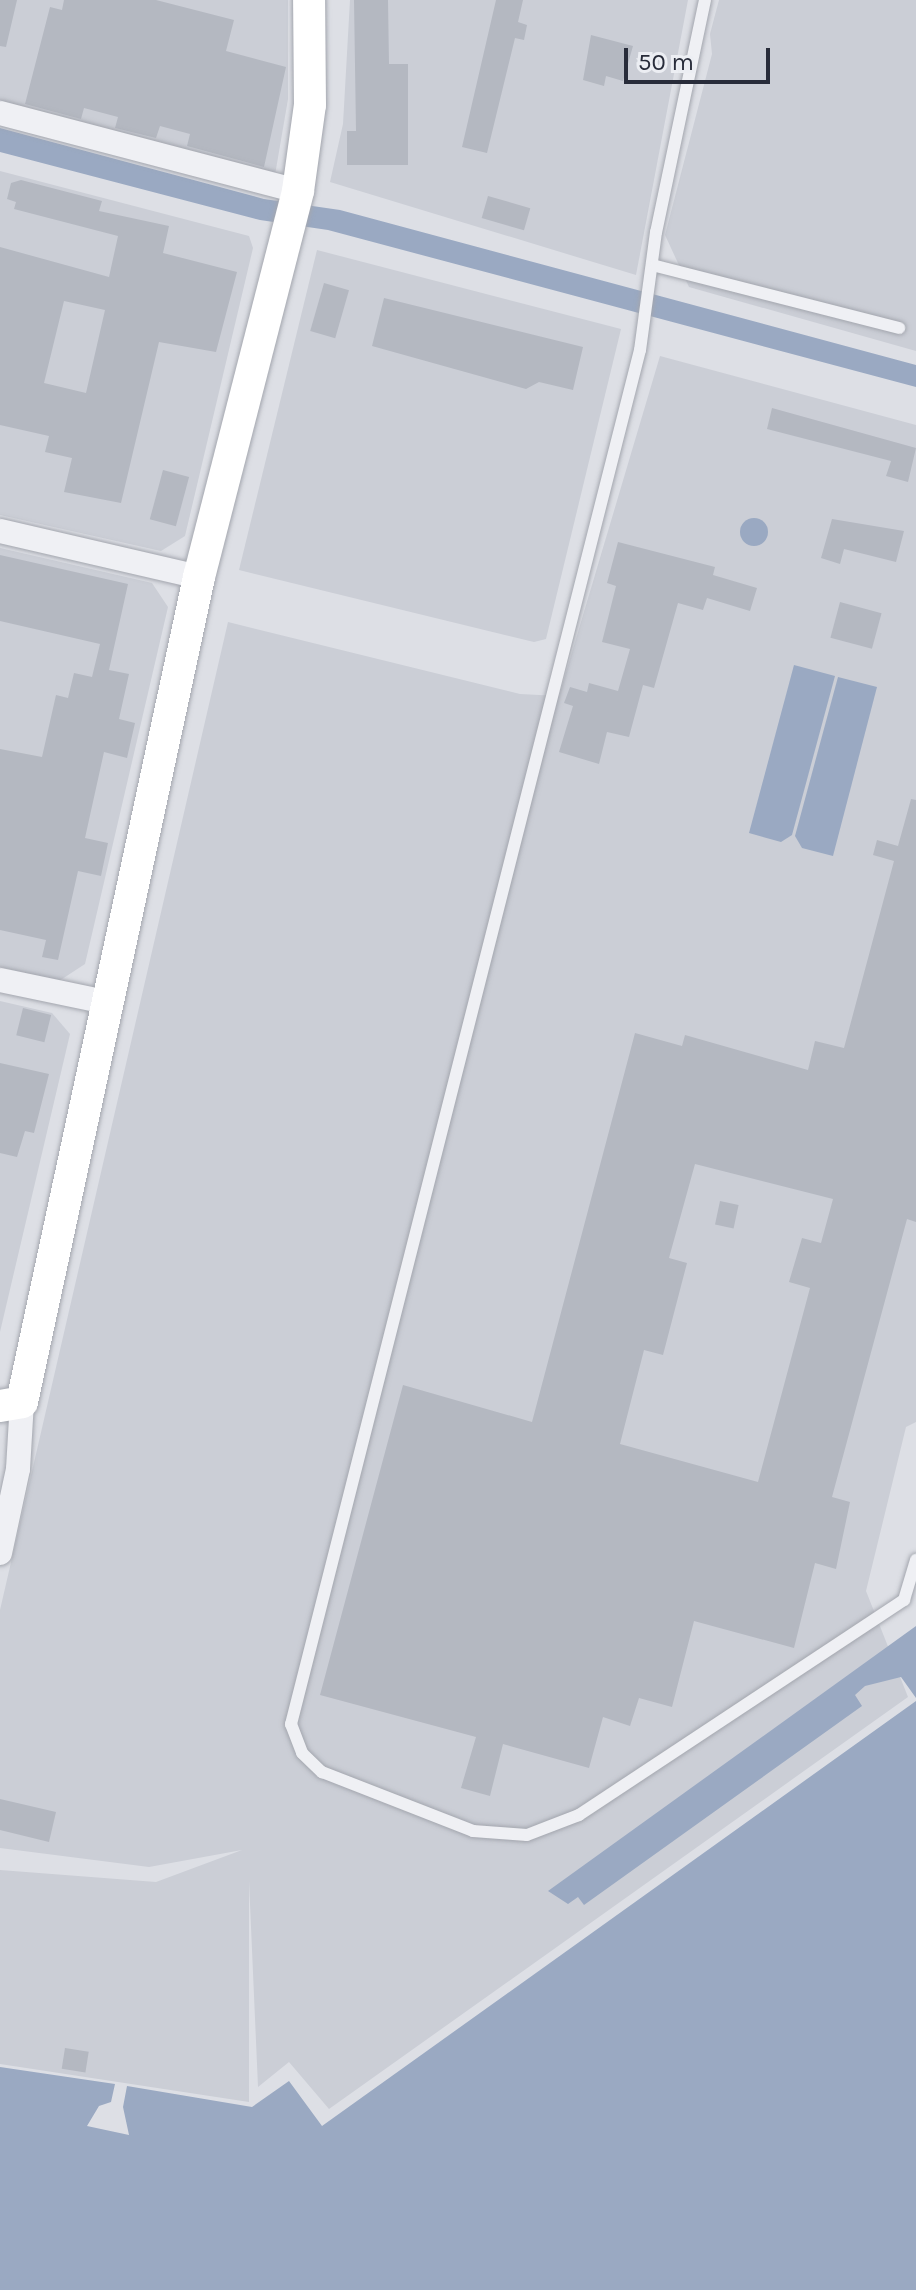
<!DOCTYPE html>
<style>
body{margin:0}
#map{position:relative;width:916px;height:2290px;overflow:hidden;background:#dddfe5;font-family:Karla,sans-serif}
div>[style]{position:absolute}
.built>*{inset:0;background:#cbced6}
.water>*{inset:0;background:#9aa9c2}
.round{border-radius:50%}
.building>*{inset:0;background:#b4b8c1;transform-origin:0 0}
.roads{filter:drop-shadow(0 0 2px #a3a6ae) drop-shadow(0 0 2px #a3a6ae)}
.lane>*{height:12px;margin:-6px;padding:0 6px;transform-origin:6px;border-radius:6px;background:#eff0f4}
.street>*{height:24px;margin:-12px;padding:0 12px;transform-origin:12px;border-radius:12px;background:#eff0f4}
.secondary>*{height:32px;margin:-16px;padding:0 16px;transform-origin:16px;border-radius:16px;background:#fff}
span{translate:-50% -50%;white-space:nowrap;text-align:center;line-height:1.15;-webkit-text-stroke:6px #eceef3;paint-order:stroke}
.scale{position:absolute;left:624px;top:48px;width:146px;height:36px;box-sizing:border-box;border:4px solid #282c3a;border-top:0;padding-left:10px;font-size:24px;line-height:28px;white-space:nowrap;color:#282c3a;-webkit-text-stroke:6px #eceef3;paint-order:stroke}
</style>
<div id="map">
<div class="built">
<div style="clip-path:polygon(0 0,288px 0,288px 99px,275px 175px,0 102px)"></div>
<div style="clip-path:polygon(350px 0,688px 0,636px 275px,330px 182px,343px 124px)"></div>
<div style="clip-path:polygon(719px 0,916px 0,916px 351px,689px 287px,665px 235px,712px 54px,710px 34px)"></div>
<div style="clip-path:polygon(0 171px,249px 236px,253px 248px,185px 536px,161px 551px,0 515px)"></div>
<div style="clip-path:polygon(317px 250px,621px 329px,546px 639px,534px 642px,239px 570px)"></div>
<div style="clip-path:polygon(660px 356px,916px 425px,916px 1422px,906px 1427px,866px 1591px,908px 1697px,329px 2109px,289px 2062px,258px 2087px,249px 1881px,249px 2102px,0 2064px,0 1870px,156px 1882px,242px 1850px,149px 1867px,0 1848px,0 1610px,228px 622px,520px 694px,559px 696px)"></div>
<div style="clip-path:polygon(0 548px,152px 583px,168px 607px,85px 964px,59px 981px,0 967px)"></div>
<div style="clip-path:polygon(0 1001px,52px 1013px,70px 1034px,0 1332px)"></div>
</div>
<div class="water">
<div style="clip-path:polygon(0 128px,264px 199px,340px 210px,916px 365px,916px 387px,328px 230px,260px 220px,0 152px)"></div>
<div class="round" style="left:740px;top:518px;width:28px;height:28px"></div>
<div style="clip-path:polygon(794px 665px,835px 676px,792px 835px,781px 842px,749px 833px)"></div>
<div style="clip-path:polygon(838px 677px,877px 687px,833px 856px,802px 848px,795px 836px)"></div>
<div style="clip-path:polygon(916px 1626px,916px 1698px,901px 1677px,865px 1686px,855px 1695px,862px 1706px,584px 1905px,578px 1897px,568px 1904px,548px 1891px)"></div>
<div style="clip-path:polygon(916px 1701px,916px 2290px,0 2290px,0 2067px,115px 2084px,111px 2102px,99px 2106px,87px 2126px,129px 2135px,123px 2107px,127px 2086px,252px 2107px,289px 2081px,322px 2126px)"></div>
</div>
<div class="building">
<div style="clip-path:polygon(0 0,17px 0,6px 47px,0 46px)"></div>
<div style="clip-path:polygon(64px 0,156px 0,234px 20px,226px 51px,286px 67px,264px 167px,187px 146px,190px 134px,160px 126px,156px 138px,115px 128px,118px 117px,84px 108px,81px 119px,25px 104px,50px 7px,62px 10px)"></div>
<div style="clip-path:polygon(354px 0,388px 0,389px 64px,408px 64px,408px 165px,347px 165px,347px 131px,356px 131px)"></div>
<div style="clip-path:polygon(496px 0,523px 0,518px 22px,527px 25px,524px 40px,515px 38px,487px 153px,462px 147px)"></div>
<div style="clip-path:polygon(591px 35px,633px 46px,623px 81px,606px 76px,604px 86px,583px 80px)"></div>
<div style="clip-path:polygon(evenodd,21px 180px,102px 201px,99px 211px,169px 226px,163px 253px,237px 272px,216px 352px,159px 342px,121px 503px,64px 492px,72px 458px,45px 452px,49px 436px,0 425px,0 247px,109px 277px,118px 236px,14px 209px,16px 202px,7px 199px,11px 183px,21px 180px,64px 301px,105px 310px,86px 393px,44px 383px,64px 301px)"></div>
<div style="left:488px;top:196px;width:44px;height:23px;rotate:16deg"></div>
<div style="left:324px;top:283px;width:26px;height:50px;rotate:16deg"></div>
<div style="clip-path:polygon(384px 298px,583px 347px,573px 390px,539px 382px,526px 389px,372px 346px)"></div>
<div style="clip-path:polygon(772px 408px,916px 448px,908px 482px,886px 476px,891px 461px,767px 429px)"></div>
<div style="left:163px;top:470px;width:27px;height:51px;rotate:15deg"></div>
<div style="clip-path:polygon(832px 519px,904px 531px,896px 562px,844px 549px,840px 564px,821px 558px)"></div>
<div style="clip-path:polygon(618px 542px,715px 567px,713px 575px,757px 588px,750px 611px,707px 598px,703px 610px,678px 603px,654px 688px,643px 685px,629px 737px,607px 732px,599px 764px,559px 752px,573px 706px,564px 703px,570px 687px,587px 692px,589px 683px,618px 691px,630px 649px,602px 642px,616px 586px,607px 583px)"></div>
<div style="clip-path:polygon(0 555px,128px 584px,109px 670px,129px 674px,119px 719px,135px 723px,127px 758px,104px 752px,85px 838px,108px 843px,101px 876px,78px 871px,58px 960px,42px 957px,46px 940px,0 930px,0 749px,42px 757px,56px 695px,68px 698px,74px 673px,92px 677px,100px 644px,0 621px)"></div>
<div style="left:840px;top:602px;width:43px;height:37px;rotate:15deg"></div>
<div style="clip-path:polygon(evenodd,911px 799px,916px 800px,916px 1222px,907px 1219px,832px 1497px,850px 1502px,836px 1569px,815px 1563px,794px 1648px,694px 1621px,672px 1707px,639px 1698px,630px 1726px,603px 1717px,589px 1768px,503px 1744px,490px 1796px,461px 1788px,476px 1737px,320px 1695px,403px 1385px,532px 1422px,635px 1033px,682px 1046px,685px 1035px,808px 1070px,815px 1041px,844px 1048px,894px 861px,873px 855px,877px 840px,898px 846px,911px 799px,695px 1164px,833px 1199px,821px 1243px,802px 1238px,789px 1282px,810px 1288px,758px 1482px,620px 1444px,644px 1350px,663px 1355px,687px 1263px,669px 1258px,695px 1164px)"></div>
<div style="left:23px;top:1008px;width:29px;height:28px;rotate:14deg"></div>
<div style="clip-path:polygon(0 1063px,49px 1074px,34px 1133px,25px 1131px,17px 1157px,0 1153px)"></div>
<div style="left:720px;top:1201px;width:19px;height:24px;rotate:12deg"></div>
<div style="clip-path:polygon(0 1799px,56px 1812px,49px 1842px,0 1830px)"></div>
<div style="left:65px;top:2048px;width:24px;height:21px;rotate:9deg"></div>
</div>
<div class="roads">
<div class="lane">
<div style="left:705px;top:0;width:237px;rotate:101.9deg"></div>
<div style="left:656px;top:232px;width:119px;rotate:97.7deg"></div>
<div style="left:640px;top:350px;width:1418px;rotate:104.25deg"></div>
<div style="left:291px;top:1724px;width:31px;rotate:69deg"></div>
<div style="left:302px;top:1753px;width:28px;rotate:44deg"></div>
<div style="left:322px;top:1772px;width:162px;rotate:21.3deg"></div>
<div style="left:473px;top:1831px;width:54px;rotate:4.2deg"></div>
<div style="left:527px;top:1835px;width:56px;rotate:-21deg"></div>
<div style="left:579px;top:1815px;width:390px;rotate:-33.5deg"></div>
<div style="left:904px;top:1600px;width:42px;rotate:-73.3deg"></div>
<div style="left:656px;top:266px;width:251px;rotate:14.3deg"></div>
</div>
<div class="street">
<div style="left:0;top:113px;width:308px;rotate:14.7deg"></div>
<div style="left:0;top:531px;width:204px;rotate:13deg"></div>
<div style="left:0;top:980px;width:107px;rotate:11.8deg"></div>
<div style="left:0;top:1553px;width:86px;rotate:-77.9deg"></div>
<div style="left:18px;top:1469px;width:67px;rotate:-86.6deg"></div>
</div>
<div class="secondary">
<div style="left:0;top:1406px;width:22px;rotate:-10deg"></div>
<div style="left:22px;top:1402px;width:844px;rotate:-77.89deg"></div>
<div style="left:199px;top:577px;width:398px;rotate:-75.6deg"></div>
<div style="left:298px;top:191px;width:87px;rotate:-82.1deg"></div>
<div style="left:310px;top:105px;width:105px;rotate:-90.5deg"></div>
</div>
</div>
<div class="scale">50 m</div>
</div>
